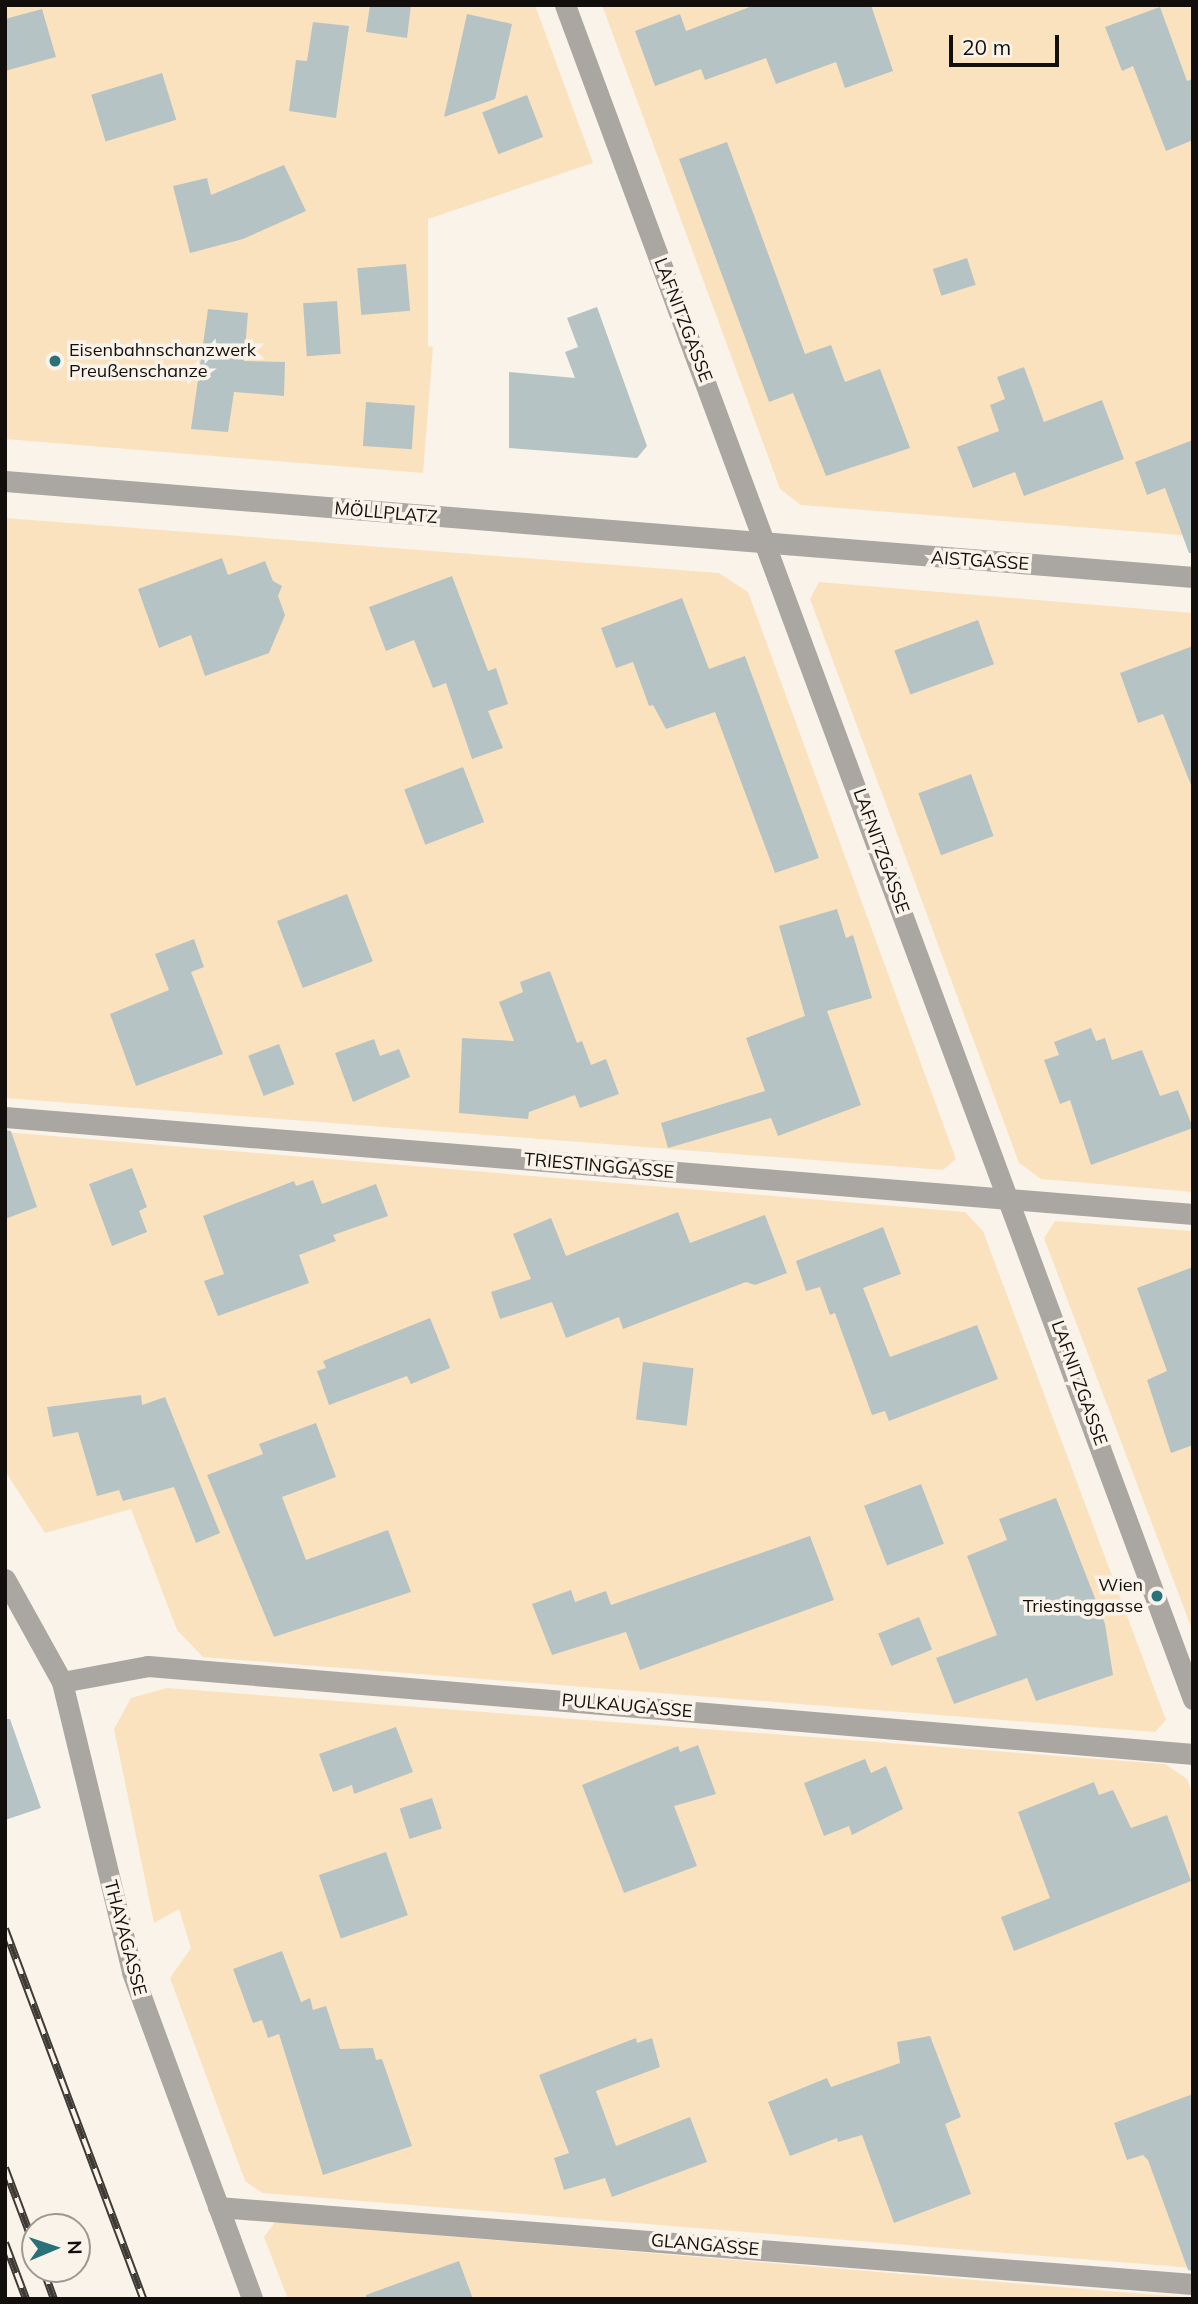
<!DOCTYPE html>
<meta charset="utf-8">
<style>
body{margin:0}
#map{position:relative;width:1198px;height:2304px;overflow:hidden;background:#faf3ea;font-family:Mulish,sans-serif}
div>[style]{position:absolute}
.green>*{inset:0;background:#fbe2bf}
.building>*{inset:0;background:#b6c3c4;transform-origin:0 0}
.minor>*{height:21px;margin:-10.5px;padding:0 10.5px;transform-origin:10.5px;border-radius:10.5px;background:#aaa7a3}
.rail>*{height:8px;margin-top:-4px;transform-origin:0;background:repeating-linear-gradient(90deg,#faf3ea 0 16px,#3e3b36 0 32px);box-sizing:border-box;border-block:2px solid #3e3b36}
.dots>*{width:19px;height:19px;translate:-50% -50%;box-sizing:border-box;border:4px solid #faf3ea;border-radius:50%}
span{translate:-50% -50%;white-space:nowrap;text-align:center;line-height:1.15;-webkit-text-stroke:7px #faf3ea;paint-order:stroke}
.street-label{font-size:18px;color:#110e0b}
.poi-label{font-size:18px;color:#110e0b}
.left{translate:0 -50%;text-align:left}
.right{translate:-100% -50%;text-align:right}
.frame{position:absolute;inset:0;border:7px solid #110e0b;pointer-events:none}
.north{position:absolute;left:21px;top:2213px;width:70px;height:70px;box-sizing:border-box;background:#faf3ea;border:2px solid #9d9791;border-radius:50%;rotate:88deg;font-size:19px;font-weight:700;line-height:28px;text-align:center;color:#110e0b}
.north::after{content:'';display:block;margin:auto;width:24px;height:32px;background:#29727a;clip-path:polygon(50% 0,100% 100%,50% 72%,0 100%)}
.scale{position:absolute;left:949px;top:35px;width:110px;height:32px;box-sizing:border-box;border:4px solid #110e0b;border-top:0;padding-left:9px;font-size:21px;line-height:24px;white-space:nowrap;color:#110e0b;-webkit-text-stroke:5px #faf3ea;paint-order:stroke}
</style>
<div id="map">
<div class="green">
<div style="clip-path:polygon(5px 5px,535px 5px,593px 163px,428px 219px,428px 346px,433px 347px,423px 473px,5px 439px)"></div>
<div style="clip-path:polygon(602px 5px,1193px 5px,1193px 536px,801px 505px,780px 489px)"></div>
<div style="clip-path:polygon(5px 518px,719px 573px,748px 592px,956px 1159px,943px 1170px,5px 1098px)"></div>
<div style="clip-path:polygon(819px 582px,1193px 613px,1193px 1192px,1041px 1179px,1019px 1163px,810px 599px)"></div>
<div style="clip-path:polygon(5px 1132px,965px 1212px,983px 1231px,1166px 1720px,1155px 1732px,203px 1657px,177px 1630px,131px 1509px,45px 1533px,5px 1471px)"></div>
<div style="clip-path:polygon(1055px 1221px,1193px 1231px,1193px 1632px,1044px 1238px)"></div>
<div style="clip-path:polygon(167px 1688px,1165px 1764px,1187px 1779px,1193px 1796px,1193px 2268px,262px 2193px,245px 2181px,170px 1978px,191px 1948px,179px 1909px,154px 1923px,114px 1729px,131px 1698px)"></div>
<div style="clip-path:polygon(275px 2222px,1193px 2298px,1193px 2299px,288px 2299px,264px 2237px)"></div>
</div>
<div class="building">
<div style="clip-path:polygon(370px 5px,411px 5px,407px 38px,366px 32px)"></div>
<div style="clip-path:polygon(755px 5px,871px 5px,893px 71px,845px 88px,836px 62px,776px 84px,766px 58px,705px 80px,701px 69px,655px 86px,635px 31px,680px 14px,686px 31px)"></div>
<div style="clip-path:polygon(1160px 7px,1187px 81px,1193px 79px,1193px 140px,1166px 151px,1133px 66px,1122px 71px,1105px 27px)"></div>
<div style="clip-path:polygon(42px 9px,56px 57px,5px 71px,5px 19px)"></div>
<div style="clip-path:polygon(467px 14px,512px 24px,495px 99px,444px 117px)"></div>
<div style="clip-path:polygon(313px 22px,349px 26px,336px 118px,289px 111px,296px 60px,307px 61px)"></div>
<div style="left:162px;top:73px;width:49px;height:74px;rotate:73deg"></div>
<div style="left:527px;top:95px;width:45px;height:48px;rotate:69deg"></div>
<div style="clip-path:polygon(727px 142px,805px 354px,831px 345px,845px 382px,880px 369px,910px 448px,826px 476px,793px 393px,769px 402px,679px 159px)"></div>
<div style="clip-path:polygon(284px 165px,306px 211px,243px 239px,190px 253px,173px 186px,207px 178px,211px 195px)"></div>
<div style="left:967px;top:258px;width:28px;height:36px;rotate:72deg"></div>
<div style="left:406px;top:264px;width:47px;height:49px;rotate:85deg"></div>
<div style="left:337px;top:301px;width:53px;height:34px;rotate:86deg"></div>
<div style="clip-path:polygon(597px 307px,647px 446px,637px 458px,509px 448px,509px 372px,575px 378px,565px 352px,578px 347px,567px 318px)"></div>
<div style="clip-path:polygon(208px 309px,248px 313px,244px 361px,285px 362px,284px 396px,234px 392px,228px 432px,191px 429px)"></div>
<div style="clip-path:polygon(1024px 367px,1044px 422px,1102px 400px,1124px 459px,1024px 496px,1015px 472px,973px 488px,957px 447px,999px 431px,990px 405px,1005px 399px,997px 377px)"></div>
<div style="left:366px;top:402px;width:49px;height:44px;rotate:4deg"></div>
<div style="clip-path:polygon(1193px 440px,1193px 553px,1189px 553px,1165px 488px,1147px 495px,1135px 462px)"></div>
<div style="clip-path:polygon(222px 558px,228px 575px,265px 561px,273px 581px,282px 586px,278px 596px,285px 615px,269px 653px,205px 676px,191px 635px,159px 648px,138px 589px)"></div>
<div style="clip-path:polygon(452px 576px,488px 671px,496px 668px,508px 704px,488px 711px,503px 748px,472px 759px,446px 683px,433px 688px,414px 640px,386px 651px,369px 607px)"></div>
<div style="clip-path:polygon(682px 598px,709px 669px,745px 656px,819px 858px,775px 873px,715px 712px,666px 729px,653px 705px,649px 706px,633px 662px,616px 668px,601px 628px)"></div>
<div style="left:978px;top:620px;width:47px;height:89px;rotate:70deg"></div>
<div style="clip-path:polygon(1193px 646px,1193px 784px,1191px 785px,1163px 714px,1138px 723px,1120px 673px)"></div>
<div style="left:463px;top:767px;width:59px;height:63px;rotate:69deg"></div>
<div style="left:971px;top:774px;width:66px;height:56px;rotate:70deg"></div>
<div style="left:347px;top:894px;width:72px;height:75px;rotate:69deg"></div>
<div style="clip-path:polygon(837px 909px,846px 938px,853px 935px,872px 998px,827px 1011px,861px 1105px,778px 1136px,771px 1118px,668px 1148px,661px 1123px,765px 1091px,746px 1038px,805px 1016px,779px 926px)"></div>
<div style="clip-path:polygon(194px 939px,204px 967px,191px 972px,223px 1054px,136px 1086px,110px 1014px,169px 990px,155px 954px)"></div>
<div style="clip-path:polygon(550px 971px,577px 1043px,582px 1041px,591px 1065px,606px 1059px,619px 1094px,580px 1108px,575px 1095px,529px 1112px,528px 1119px,459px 1113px,462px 1038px,514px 1041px,499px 1002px,523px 992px,520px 982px)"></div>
<div style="clip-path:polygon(1091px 1028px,1096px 1041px,1105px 1038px,1112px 1060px,1142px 1050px,1160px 1096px,1178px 1090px,1193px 1128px,1091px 1165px,1070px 1100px,1060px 1104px,1044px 1060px,1059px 1055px,1054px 1042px)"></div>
<div style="clip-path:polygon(374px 1039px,380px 1056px,399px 1049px,410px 1077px,353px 1102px,335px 1053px)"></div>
<div style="left:279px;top:1044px;width:43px;height:33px;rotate:69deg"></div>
<div style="clip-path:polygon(5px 1130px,11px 1131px,37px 1207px,5px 1219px)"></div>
<div style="clip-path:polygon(132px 1168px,147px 1207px,139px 1211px,147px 1232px,112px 1246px,89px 1184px)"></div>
<div style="clip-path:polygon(313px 1180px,322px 1204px,376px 1184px,388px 1216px,333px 1235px,336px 1241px,299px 1255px,309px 1283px,218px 1316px,204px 1281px,224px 1274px,203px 1216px,294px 1181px,296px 1186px)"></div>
<div style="clip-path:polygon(678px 1212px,690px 1243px,765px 1215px,787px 1273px,755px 1285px,746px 1282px,623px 1329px,619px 1317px,566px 1338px,552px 1302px,500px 1319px,491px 1292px,531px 1279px,513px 1234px,551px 1218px,566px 1256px)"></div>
<div style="clip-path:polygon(883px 1227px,901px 1274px,863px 1288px,890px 1357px,977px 1325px,998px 1379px,889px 1421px,885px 1411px,872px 1415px,835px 1313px,830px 1315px,820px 1287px,806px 1291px,796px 1261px)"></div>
<div style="clip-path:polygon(1193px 1267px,1193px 1445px,1171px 1453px,1147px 1380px,1167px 1371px,1137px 1288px)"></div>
<div style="clip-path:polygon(430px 1318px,450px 1368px,411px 1384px,407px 1376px,329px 1405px,317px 1371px,326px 1368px,323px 1361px)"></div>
<div style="left:643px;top:1362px;width:51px;height:58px;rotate:7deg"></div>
<div style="clip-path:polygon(141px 1395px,142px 1405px,165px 1397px,220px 1533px,196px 1543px,174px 1487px,123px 1501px,119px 1490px,97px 1496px,78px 1432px,53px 1437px,47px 1407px)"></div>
<div style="clip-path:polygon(316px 1423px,336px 1477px,282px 1497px,306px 1560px,388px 1530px,411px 1592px,274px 1637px,207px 1475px,263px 1454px,259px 1444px)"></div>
<div style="left:921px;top:1484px;width:64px;height:61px;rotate:69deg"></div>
<div style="clip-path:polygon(1056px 1498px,1105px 1624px,1113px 1675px,1036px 1701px,1027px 1678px,954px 1704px,936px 1658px,997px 1635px,967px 1556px,1007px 1540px,999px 1519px)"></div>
<div style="clip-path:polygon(810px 1536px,834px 1600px,640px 1670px,626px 1632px,552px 1655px,532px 1604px,571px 1590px,575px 1602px,606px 1591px,611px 1605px)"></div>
<div style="left:919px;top:1617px;width:35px;height:44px;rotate:68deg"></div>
<div style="clip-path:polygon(5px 1719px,10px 1719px,41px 1808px,5px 1820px)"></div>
<div style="clip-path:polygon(396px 1727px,413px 1772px,354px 1794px,352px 1785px,333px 1792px,319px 1754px)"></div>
<div style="clip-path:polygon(698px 1745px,716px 1794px,674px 1806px,697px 1866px,624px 1893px,582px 1785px,678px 1746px,680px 1752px)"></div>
<div style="clip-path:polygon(865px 1759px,871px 1773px,886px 1766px,903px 1809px,852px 1835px,849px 1826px,824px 1836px,804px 1783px)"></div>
<div style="clip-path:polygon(1094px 1782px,1099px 1795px,1113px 1790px,1131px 1828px,1167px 1815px,1191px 1881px,1014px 1951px,1001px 1917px,1050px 1898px,1018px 1812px)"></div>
<div style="left:432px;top:1798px;width:32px;height:34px;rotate:72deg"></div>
<div style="left:386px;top:1852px;width:67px;height:71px;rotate:71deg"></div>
<div style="clip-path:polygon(282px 1951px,301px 2002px,310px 1998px,313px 2010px,326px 2006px,340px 2049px,373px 2048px,376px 2060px,382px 2059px,412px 2146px,323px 2175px,279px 2034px,268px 2038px,262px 2020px,253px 2023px,233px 1969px)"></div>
<div style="clip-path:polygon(930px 2036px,961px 2117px,945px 2124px,971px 2194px,894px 2223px,862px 2135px,838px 2142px,837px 2138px,790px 2156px,768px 2102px,827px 2078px,831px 2087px,900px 2063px,897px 2042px)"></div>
<div style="clip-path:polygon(636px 2038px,637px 2043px,652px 2038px,660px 2067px,596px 2091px,616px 2146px,690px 2117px,707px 2162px,612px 2197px,605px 2178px,564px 2190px,554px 2158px,569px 2153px,539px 2075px)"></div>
<div style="clip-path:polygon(1193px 2094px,1193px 2271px,1188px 2270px,1148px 2160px,1143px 2155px,1127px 2160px,1114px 2123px)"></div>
<div style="clip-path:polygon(459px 2261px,473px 2299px,366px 2299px,366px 2295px)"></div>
</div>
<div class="minor">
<div style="left:565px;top:5px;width:1807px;rotate:69.66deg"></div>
<div style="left:5px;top:481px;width:1192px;rotate:4.62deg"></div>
<div style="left:5px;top:1117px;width:1192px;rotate:4.67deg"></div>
<div style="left:5px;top:1579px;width:118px;rotate:61deg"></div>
<div style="left:62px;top:1682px;width:298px;rotate:76.4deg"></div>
<div style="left:132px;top:1972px;width:348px;rotate:69.8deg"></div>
<div style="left:62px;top:1682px;width:87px;rotate:-10.5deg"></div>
<div style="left:148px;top:1666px;width:1049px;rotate:4.81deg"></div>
<div style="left:218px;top:2207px;width:978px;rotate:4.52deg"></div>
</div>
<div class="rail">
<div style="left:5px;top:1929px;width:395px;rotate:69.5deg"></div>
<div style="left:5px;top:2168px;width:85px;rotate:69.4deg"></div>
<div style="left:5px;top:2243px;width:60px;rotate:69.4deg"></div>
<div style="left:43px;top:2269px;width:32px;rotate:70deg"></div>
</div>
<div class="dots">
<div style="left:55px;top:361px;background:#29727a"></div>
<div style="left:1157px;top:1596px;background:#29727a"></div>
</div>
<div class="street-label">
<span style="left:683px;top:320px;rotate:69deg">LAFNITZGASSE</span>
<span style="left:386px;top:513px;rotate:5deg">MÖLLPLATZ</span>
<span style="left:980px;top:561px;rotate:4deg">AISTGASSE</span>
<span style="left:881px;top:851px;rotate:70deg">LAFNITZGASSE</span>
<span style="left:599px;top:1166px;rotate:5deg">TRIESTINGGASSE</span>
<span style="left:1079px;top:1383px;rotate:70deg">LAFNITZGASSE</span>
<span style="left:627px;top:1706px;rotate:5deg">PULKAUGASSE</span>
<span style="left:125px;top:1938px;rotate:75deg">THAYAGASSE</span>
<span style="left:705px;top:2245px;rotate:5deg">GLANGASSE</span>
</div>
<div class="poi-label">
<span class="left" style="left:69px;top:361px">Eisenbahnschanzwerk<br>Preußenschanze</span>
<span class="right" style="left:1143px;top:1596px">Wien<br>Triestinggasse</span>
</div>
<div class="frame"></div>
<div class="north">N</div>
<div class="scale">20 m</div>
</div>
